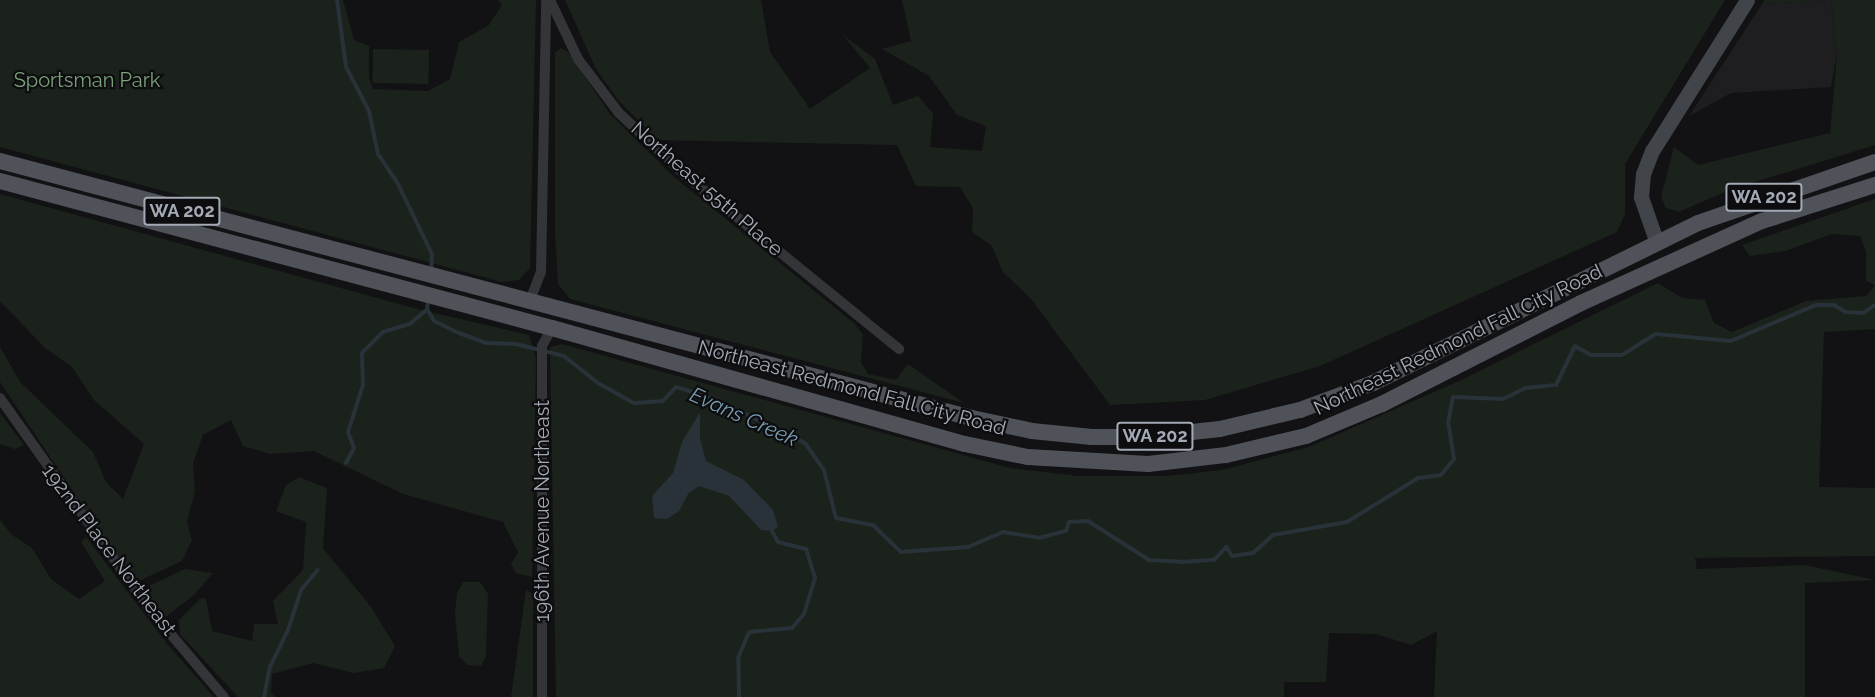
<!DOCTYPE html>
<style>
body{margin:0}
#map{position:relative;width:1875px;height:697px;overflow:hidden;background:#121214;font-family:Raleway,sans-serif}
div>[style]{position:absolute}
.built>*{inset:0;background:#1e1e21}
.green>*{inset:0;background:#1a221b;transform-origin:0 0}
.water>*{inset:0;background:#283238}
.stream>*{height:4px;margin:-2px;padding:0 2px;transform-origin:2px;border-radius:2px;background:#283238}
.street>*{height:10px;margin:-5px;padding:0 5px;transform-origin:5px;border-radius:5px;background:#333539}
.secondary>*{height:15px;margin:-7.5px;padding:0 7.5px;transform-origin:7.5px;border-radius:7.5px;background:#414449}
.primary>*{height:16px;margin:-8px;padding:0 8px;transform-origin:8px;border-radius:8px;background:#4f5258}
span{translate:-50% -50%;white-space:nowrap;text-align:center;line-height:1.15;-webkit-text-stroke:4.5px #0d0d0f;paint-order:stroke}
.shield-label span{padding:2px 4px;background:#0d0d0f;border:2px solid;border-radius:4px;-webkit-text-stroke-width:0}
.shield-label{font-size:18px;color:#a3aab5;font-weight:700}
.park-label{font-size:20px;color:#7ba17a}
.street-label{font-size:20px;color:#a3aab5}
.water-label{font-size:21px;color:#799cb1;font-style:italic}
</style>
<div id="map">
<div class="built">
<div style="clip-path:polygon(1831px 0,1837px 55px,1831px 87px,1731px 93px,1689px 116px,1762px 4px)"></div>
</div>
<div class="green">
<div style="clip-path:polygon(0 0,343px 0,354px 40px,369px 46px,369px 78px,373px 89px,428px 91px,450px 79px,459px 42px,489px 25px,502px 5px,498px 0,536px 0,530px 268px,519px 280px,502px 282px,0 147px)"></div>
<div style="clip-path:polygon(565px 0,761px 0,770px 52px,810px 109px,870px 68px,843px 35px,875px 59px,893px 105px,918px 96px,933px 113px,930px 147px,982px 151px,986px 126px,957px 115px,929px 76px,882px 49px,911px 41px,902px 0,1725px 0,1625px 164px,1625px 214px,1617px 232px,1320px 366px,1205px 400px,1110px 405px,1031px 299px,1003px 272px,992px 246px,972px 232px,973px 208px,960px 187px,916px 186px,897px 145px,658px 140px,619px 101px,596px 69px)"></div>
<div style="clip-path:polygon(1764px 0,1875px 0,1875px 145px,1729px 190px,1679px 212px,1666px 208px,1661px 197px,1674px 147px,1698px 165px,1830px 133px,1837px 55px,1831px 0,1762px 4px)"></div>
<div style="clip-path:polygon(561px 48px,568px 52px,610px 114px,674px 177px,855px 324px,863px 335px,861px 362px,868px 374px,896px 380px,908px 364px,964px 403px,570px 299px,558px 284px,555px 232px,555px 53px)"></div>
<div style="left:373px;top:49px;width:56px;height:34px;rotate:1deg"></div>
<div style="clip-path:polygon(0 194px,417px 309px,529px 335px,536px 359px,532px 577px,516px 573px,511px 564px,518px 552px,503px 522px,403px 494px,314px 451px,270px 454px,243px 446px,231px 420px,203px 435px,193px 463px,195px 491px,187px 522px,192px 540px,182px 561px,141px 580px,131px 578px,0 382px,0 347px,20px 382px,93px 452px,106px 482px,123px 499px,144px 444px,94px 400px,72px 367px,45px 348px,0 301px)"></div>
<div style="clip-path:polygon(1875px 199px,1875px 285px,1866px 281px,1866px 252px,1860px 236px,1832px 234px,1785px 251px,1750px 256px,1742px 245px)"></div>
<div style="clip-path:polygon(1658px 283px,1682px 298px,1705px 300px,1714px 323px,1732px 332px,1806px 301px,1866px 296px,1875px 285px,1875px 329px,1824px 332px,1819px 487px,1875px 488px,1875px 556px,1695px 558px,1697px 569px,1805px 565px,1875px 580px,1805px 583px,1805px 697px,1434px 697px,1437px 631px,1411px 645px,1376px 634px,1329px 633px,1326px 682px,1284px 682px,1284px 697px,556px 697px,550px 347px,562px 344px,1010px 468px,1078px 476px,1166px 476px,1222px 470px,1309px 447px,1459px 381px)"></div>
<div style="clip-path:polygon(0 413px,24px 445px,15px 449px,0 444px)"></div>
<div style="clip-path:polygon(299px 477px,327px 488px,323px 548px,371px 607px,395px 646px,384px 668px,354px 673px,313px 663px,272px 674px,271px 693px,275px 697px,238px 697px,180px 634px,179px 620px,201px 598px,206px 599px,212px 631px,252px 641px,254px 624px,278px 624px,273px 601px,303px 570px,306px 522px,276px 511px,286px 485px)"></div>
<div style="clip-path:polygon(0 520px,12px 535px,32px 548px,51px 579px,79px 599px,105px 581px,81px 542px,86px 537px,168px 645px,214px 697px,0 697px)"></div>
<div style="clip-path:polygon(185px 569px,213px 573px,195px 594px,166px 617px,145px 593px,147px 587px)"></div>
<div style="clip-path:polygon(463px 582px,480px 582px,488px 594px,486px 656px,481px 666px,467px 665px,459px 656px,455px 614px,457px 593px)"></div>
<div style="clip-path:polygon(526px 590px,533px 594px,533px 697px,511px 697px)"></div>
</div>
<div class="water">
<div style="clip-path:polygon(700px 412px,700px 438px,706px 461px,744px 480px,773px 510px,778px 527px,772px 531px,761px 530px,729px 496px,699px 486px,688px 494px,679px 511px,667px 519px,654px 518px,652px 496px,673px 473px,682px 442px)"></div>
</div>
<div class="stream">
<div style="left:337px;top:0;width:68px;rotate:82.3deg"></div>
<div style="left:346px;top:67px;width:50px;rotate:62.4deg"></div>
<div style="left:369px;top:111px;width:44px;rotate:78.2deg"></div>
<div style="left:378px;top:154px;width:34px;rotate:56deg"></div>
<div style="left:397px;top:182px;width:80px;rotate:64.1deg"></div>
<div style="left:432px;top:254px;width:17px;rotate:93deg"></div>
<div style="left:428px;top:300px;width:9px;rotate:96deg"></div>
<div style="left:427px;top:309px;width:14px;rotate:60deg"></div>
<div style="left:434px;top:321px;width:28px;rotate:26deg"></div>
<div style="left:459px;top:333px;width:30px;rotate:20deg"></div>
<div style="left:487px;top:343px;width:29px;rotate:2deg"></div>
<div style="left:516px;top:344px;width:49px;rotate:14deg"></div>
<div style="left:564px;top:356px;width:43px;rotate:38.5deg"></div>
<div style="left:598px;top:383px;width:41px;rotate:29.1deg"></div>
<div style="left:634px;top:403px;width:29px;rotate:-4deg"></div>
<div style="left:663px;top:401px;width:19px;rotate:-47deg"></div>
<div style="left:676px;top:387px;width:41px;rotate:17.1deg"></div>
<div style="left:715px;top:399px;width:100px;rotate:26.1deg"></div>
<div style="left:805px;top:443px;width:33px;rotate:55deg"></div>
<div style="left:824px;top:470px;width:49px;rotate:76deg"></div>
<div style="left:836px;top:518px;width:38px;rotate:11deg"></div>
<div style="left:873px;top:525px;width:39px;rotate:44deg"></div>
<div style="left:901px;top:552px;width:67px;rotate:-4.3deg"></div>
<div style="left:968px;top:547px;width:38px;rotate:-23deg"></div>
<div style="left:1003px;top:532px;width:36px;rotate:9deg"></div>
<div style="left:1039px;top:538px;width:28px;rotate:-15deg"></div>
<div style="left:1066px;top:531px;width:9px;rotate:-72deg"></div>
<div style="left:1069px;top:522px;width:19px;rotate:-3deg"></div>
<div style="left:1088px;top:521px;width:72px;rotate:32.6deg"></div>
<div style="left:1149px;top:560px;width:33px;rotate:3deg"></div>
<div style="left:1182px;top:562px;width:32px;rotate:-4deg"></div>
<div style="left:1214px;top:560px;width:18px;rotate:-47deg"></div>
<div style="left:1226px;top:547px;width:11px;rotate:56deg"></div>
<div style="left:1232px;top:556px;width:21px;rotate:-8deg"></div>
<div style="left:1253px;top:553px;width:27px;rotate:-42deg"></div>
<div style="left:1273px;top:535px;width:75px;rotate:-10deg"></div>
<div style="left:1347px;top:522px;width:84px;rotate:-31.8deg"></div>
<div style="left:1418px;top:478px;width:23px;rotate:-7deg"></div>
<div style="left:1441px;top:475px;width:21px;rotate:-51deg"></div>
<div style="left:1454px;top:459px;width:36px;rotate:-99deg"></div>
<div style="left:1448px;top:423px;width:26px;rotate:-79deg"></div>
<div style="left:1453px;top:397px;width:50px;rotate:2.3deg"></div>
<div style="left:1503px;top:399px;width:25px;rotate:-26deg"></div>
<div style="left:1526px;top:388px;width:30px;rotate:-6deg"></div>
<div style="left:1556px;top:385px;width:43px;rotate:-64deg"></div>
<div style="left:1575px;top:346px;width:18px;rotate:29deg"></div>
<div style="left:1591px;top:355px;width:31px"></div>
<div style="left:1622px;top:355px;width:40px;rotate:-32deg"></div>
<div style="left:1656px;top:334px;width:75px;rotate:5.3deg"></div>
<div style="left:1731px;top:341px;width:92px;rotate:-23deg"></div>
<div style="left:1816px;top:305px;width:18px"></div>
<div style="left:1834px;top:305px;width:13px;rotate:32deg"></div>
<div style="left:1845px;top:312px;width:18px;rotate:3deg"></div>
<div style="left:1863px;top:313px;width:14px;rotate:-34deg"></div>
<div style="left:346px;top:463px;width:17px;rotate:-62deg"></div>
<div style="left:354px;top:448px;width:17px;rotate:-111deg"></div>
<div style="left:348px;top:432px;width:49px;rotate:-72.3deg"></div>
<div style="left:363px;top:385px;width:32px;rotate:-92deg"></div>
<div style="left:362px;top:353px;width:30px;rotate:-45deg"></div>
<div style="left:383px;top:332px;width:28px;rotate:-17deg"></div>
<div style="left:410px;top:324px;width:23px;rotate:-41deg"></div>
<div style="left:264px;top:697px;width:31px;rotate:-79deg"></div>
<div style="left:270px;top:667px;width:41px;rotate:-64.1deg"></div>
<div style="left:288px;top:630px;width:42px;rotate:-72deg"></div>
<div style="left:301px;top:590px;width:26px;rotate:-50deg"></div>
<div style="left:739px;top:697px;width:39px;rotate:-91deg"></div>
<div style="left:738px;top:658px;width:28px;rotate:-67deg"></div>
<div style="left:749px;top:632px;width:43px;rotate:-5.3deg"></div>
<div style="left:792px;top:628px;width:18px;rotate:-49deg"></div>
<div style="left:804px;top:614px;width:38px;rotate:-73deg"></div>
<div style="left:815px;top:578px;width:30px;rotate:-107deg"></div>
<div style="left:806px;top:549px;width:29px;rotate:-166deg"></div>
<div style="left:778px;top:542px;width:13px;rotate:-119deg"></div>
</div>
<div class="street">
<div style="left:550px;top:0;width:65px;rotate:64.6deg"></div>
<div style="left:578px;top:59px;width:68px;rotate:52.8deg"></div>
<div style="left:619px;top:113px;width:91px;rotate:43.2deg"></div>
<div style="left:685px;top:175px;width:276px;rotate:39.1deg"></div>
<div style="left:529px;top:303px;width:33px;rotate:-69deg"></div>
<div style="left:541px;top:272px;width:272px;rotate:-88.9deg"></div>
<div style="left:0;top:398px;width:255px;rotate:54.7deg"></div>
<div style="left:147px;top:606px;width:119px;rotate:49.8deg"></div>
<div style="left:542px;top:697px;width:351px;rotate:-90deg"></div>
<div style="left:542px;top:346px;width:21px;rotate:-61deg"></div>
</div>
<div class="secondary">
<div style="left:1657px;top:243px;width:49px;rotate:-109.2deg"></div>
<div style="left:1641px;top:197px;width:23px;rotate:-85deg"></div>
<div style="left:1643px;top:174px;width:25px;rotate:-69deg"></div>
<div style="left:1652px;top:151px;width:178px;rotate:-57.8deg"></div>
</div>
<div class="primary">
<div style="left:0;top:161px;width:1005px;rotate:14.81deg"></div>
<div style="left:972px;top:418px;width:61px;rotate:12.2deg"></div>
<div style="left:1032px;top:431px;width:60px;rotate:5.7deg"></div>
<div style="left:1092px;top:437px;width:55px"></div>
<div style="left:1147px;top:437px;width:73px;rotate:-6.3deg"></div>
<div style="left:1220px;top:429px;width:82px;rotate:-13.4deg"></div>
<div style="left:1300px;top:410px;width:78px;rotate:-20.3deg"></div>
<div style="left:1373px;top:383px;width:362px;rotate:-26.2deg"></div>
<div style="left:1698px;top:223px;width:187px;rotate:-19deg"></div>
<div style="left:0;top:181px;width:571px;rotate:14.91deg"></div>
<div style="left:552px;top:328px;width:429px;rotate:15.7deg"></div>
<div style="left:965px;top:444px;width:64px;rotate:11.7deg"></div>
<div style="left:1028px;top:457px;width:120px;rotate:3.3deg"></div>
<div style="left:1148px;top:464px;width:79px;rotate:-6.6deg"></div>
<div style="left:1226px;top:455px;width:82px;rotate:-13.4deg"></div>
<div style="left:1306px;top:436px;width:82px;rotate:-22.8deg"></div>
<div style="left:1382px;top:404px;width:223px;rotate:-26.9deg"></div>
<div style="left:1581px;top:303px;width:199px;rotate:-24.4deg"></div>
<div style="left:1762px;top:221px;width:119px;rotate:-17.7deg"></div>
</div>
<div class="shield-label">
<span style="left:1764px;top:197px">WA 202</span>
<span style="left:182px;top:211px">WA 202</span>
<span style="left:1155px;top:436px">WA 202</span>
</div>
<div class="park-label">
<span style="left:87px;top:80px">Sportsman Park</span>
</div>
<div class="street-label">
<span style="left:707px;top:189px;rotate:41deg">Northeast 55th Place</span>
<span style="left:1458px;top:340px;rotate:-26deg">Northeast Redmond Fall City Road</span>
<span style="left:852px;top:388px;rotate:15deg">Northeast Redmond Fall City Road</span>
<span style="left:542px;top:511px;rotate:-90deg">196th Avenue Northeast</span>
<span style="left:109px;top:550px;rotate:53deg">192nd Place Northeast</span>
</div>
<div class="water-label">
<span style="left:744px;top:417px;rotate:24deg">Evans Creek</span>
</div>
</div>
